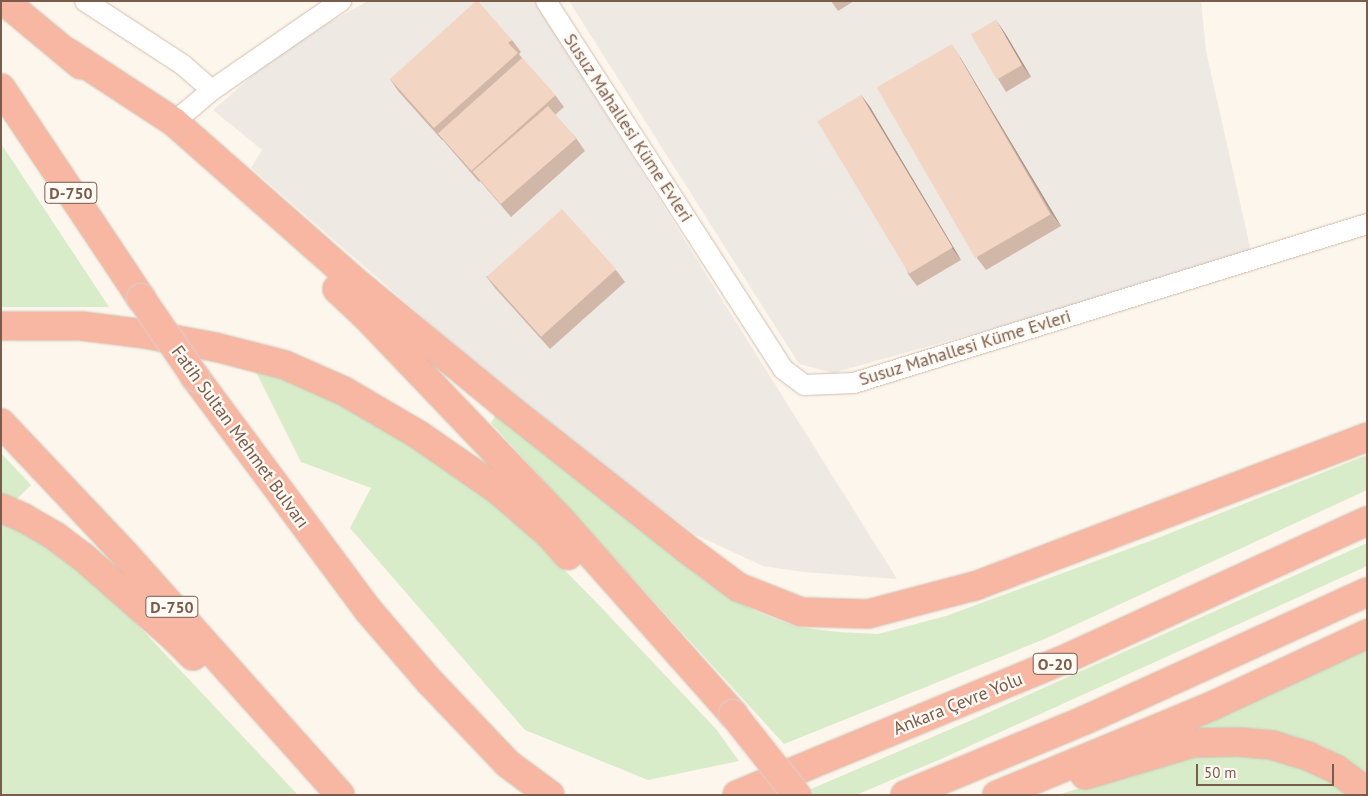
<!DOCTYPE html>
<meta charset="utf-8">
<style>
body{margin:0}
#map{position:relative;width:1368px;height:796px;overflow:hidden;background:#fdf6ec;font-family:"PT Sans",sans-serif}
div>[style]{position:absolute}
.industrial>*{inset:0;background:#efe9e4}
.green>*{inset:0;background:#d8ecc9}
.roads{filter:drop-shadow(0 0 1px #d1beb0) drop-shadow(0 0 1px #d1beb0)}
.minor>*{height:20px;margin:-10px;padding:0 10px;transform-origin:10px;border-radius:10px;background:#fff}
.highway>*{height:28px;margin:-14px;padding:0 14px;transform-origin:14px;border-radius:14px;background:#f7b7a3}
.bridges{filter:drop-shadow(0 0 1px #dad1cd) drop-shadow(0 0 1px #dad1cd)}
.highway-bridge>*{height:28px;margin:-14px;padding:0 14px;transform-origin:14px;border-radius:14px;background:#f7b7a3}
.wall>*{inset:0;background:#d1b7a8}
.shaded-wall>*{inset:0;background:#aa9588}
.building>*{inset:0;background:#f3d5c3;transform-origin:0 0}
span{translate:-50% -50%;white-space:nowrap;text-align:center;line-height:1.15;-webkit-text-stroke:4.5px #fffaf3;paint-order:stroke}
.shield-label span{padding:1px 4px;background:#fffaf3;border:1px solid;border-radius:4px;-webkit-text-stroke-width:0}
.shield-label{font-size:16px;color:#7a5c4d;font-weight:700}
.street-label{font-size:18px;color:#7a5c4d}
.frame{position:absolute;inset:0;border:2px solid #7a5c4d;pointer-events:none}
.scale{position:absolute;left:1196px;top:764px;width:138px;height:22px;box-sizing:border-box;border:2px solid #7a5c4d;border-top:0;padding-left:6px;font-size:15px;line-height:18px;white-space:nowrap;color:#7a5c4d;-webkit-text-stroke:4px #fffaf3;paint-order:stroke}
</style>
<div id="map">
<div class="industrial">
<div style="clip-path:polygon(368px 1px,535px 1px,897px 579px,804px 572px,763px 566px,696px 535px,540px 419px,251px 168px,262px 150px,213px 110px,287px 46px)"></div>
<div style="clip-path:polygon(569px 1px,1201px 1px,1206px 51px,1252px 256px,833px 373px,799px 364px)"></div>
</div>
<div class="green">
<div style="clip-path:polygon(1px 144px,6px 151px,109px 307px,1px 307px)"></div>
<div style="clip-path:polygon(255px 370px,307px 388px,356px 411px,436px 458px,481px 492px,526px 531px,595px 601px,716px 729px,739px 761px,648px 780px,525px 730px,350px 528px,371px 488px,301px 462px)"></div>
<div style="clip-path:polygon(498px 411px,705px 581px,755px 611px,797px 627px,839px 632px,878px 634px,946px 616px,1150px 541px,1367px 455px,1367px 490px,1047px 638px,784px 744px,491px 423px)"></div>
<div style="clip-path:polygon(1px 453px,31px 485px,16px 500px,1px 496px)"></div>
<div style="clip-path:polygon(1px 518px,21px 525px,101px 586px,298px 795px,1px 795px)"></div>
<div style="clip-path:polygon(1367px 543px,1367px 566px,941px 759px,856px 795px,797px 795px,965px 723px)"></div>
<div style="clip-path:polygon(1367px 645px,1367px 776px,1350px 763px,1323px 746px,1292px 736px,1258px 729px,1193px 729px,1245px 700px)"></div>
<div style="clip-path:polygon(1241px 750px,1317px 770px,1350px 795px,1058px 795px,1164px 761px)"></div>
</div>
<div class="roads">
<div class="minor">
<div style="left:85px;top:1px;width:117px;rotate:33.1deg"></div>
<div style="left:183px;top:65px;width:38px;rotate:41deg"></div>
<div style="left:546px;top:1px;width:438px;rotate:57.2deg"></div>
<div style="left:783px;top:369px;width:26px;rotate:37deg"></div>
<div style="left:804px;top:385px;width:50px;rotate:-2.3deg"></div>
<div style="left:854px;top:383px;width:537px;rotate:-17.22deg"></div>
<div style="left:174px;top:122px;width:50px;rotate:-40.1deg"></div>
<div style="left:212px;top:90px;width:157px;rotate:-34.6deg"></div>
</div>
<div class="highway">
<div style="left:4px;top:1px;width:100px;rotate:39.7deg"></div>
<div style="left:67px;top:52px;width:128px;rotate:33.2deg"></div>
<div style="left:174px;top:122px;width:245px;rotate:41.4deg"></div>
<div style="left:358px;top:284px;width:192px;rotate:39.5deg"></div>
<div style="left:506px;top:406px;width:226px;rotate:38.3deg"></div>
<div style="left:683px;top:546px;width:69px;rotate:36.7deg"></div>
<div style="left:738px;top:587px;width:68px;rotate:21.6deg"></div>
<div style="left:801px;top:612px;width:67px;rotate:1.7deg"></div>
<div style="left:868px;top:614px;width:111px;rotate:-14.7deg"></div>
<div style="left:975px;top:586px;width:419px;rotate:-20.8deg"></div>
<div style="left:1px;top:88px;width:252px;rotate:56.3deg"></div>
<div style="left:337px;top:289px;width:37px;rotate:43deg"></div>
<div style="left:364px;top:314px;width:282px;rotate:46.3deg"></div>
<div style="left:559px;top:518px;width:262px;rotate:48.4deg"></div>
<div style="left:1px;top:326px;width:80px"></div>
<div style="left:81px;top:326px;width:64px;rotate:7.1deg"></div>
<div style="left:145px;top:334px;width:71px;rotate:10.5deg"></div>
<div style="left:215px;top:347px;width:72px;rotate:14.4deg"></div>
<div style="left:285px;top:365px;width:64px;rotate:23.8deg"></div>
<div style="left:344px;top:391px;width:87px;rotate:30.4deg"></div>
<div style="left:419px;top:435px;width:96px;rotate:34.8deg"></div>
<div style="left:498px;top:490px;width:66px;rotate:40.7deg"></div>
<div style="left:548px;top:533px;width:30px;rotate:48deg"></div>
<div style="left:195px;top:377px;width:290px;rotate:53.4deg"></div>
<div style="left:368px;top:610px;width:95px;rotate:49.3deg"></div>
<div style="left:430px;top:682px;width:113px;rotate:46.4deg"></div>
<div style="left:508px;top:764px;width:52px;rotate:36.4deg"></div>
<div style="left:1px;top:423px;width:179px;rotate:46.6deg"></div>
<div style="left:124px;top:553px;width:324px;rotate:48.2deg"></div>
<div style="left:1px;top:508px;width:25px;rotate:23deg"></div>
<div style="left:24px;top:518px;width:36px;rotate:30deg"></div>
<div style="left:55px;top:536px;width:34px;rotate:37deg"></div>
<div style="left:82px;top:556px;width:123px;rotate:41.4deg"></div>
<div style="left:174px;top:637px;width:27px;rotate:45deg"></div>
<div style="left:1085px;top:775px;width:113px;rotate:-16.5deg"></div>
<div style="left:1193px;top:743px;width:45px;rotate:-1.3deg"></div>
<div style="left:1238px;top:742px;width:34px;rotate:5deg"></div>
<div style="left:1272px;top:745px;width:38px;rotate:17deg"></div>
<div style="left:1308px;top:756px;width:31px;rotate:25deg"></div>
<div style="left:1336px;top:769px;width:39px;rotate:37deg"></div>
<div style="left:737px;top:795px;width:351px;rotate:-22.5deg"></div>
<div style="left:1061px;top:661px;width:337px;rotate:-24.6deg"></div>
<div style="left:905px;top:795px;width:193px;rotate:-22.6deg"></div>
<div style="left:1083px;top:721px;width:312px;rotate:-24.4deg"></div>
<div style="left:997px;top:795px;width:235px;rotate:-22.5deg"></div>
<div style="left:1214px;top:705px;width:169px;rotate:-24.9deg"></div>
</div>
</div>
<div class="bridges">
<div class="highway-bridge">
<div style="left:141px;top:298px;width:96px;rotate:55.6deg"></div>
<div style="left:733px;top:714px;width:103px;rotate:51.7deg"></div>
</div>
</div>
<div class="wall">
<div style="clip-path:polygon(831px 1px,854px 1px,838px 11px)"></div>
<div style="clip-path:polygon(1005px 33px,1031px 77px,1006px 92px,998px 79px)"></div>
<div style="clip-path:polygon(512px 40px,521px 52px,519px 54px,522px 58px,555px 95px,564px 107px,555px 115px,576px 138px,585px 151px,511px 217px,480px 181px,479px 182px,447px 145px,443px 140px,442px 140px,398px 91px,390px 79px)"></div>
<div style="clip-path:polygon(960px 57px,1061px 226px,986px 270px,977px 258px)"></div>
<div style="clip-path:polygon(861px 95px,870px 107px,961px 260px,917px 286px,908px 274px)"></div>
<div style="clip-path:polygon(616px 270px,625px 282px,550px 349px,495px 288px,486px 276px)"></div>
</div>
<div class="shaded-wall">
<div style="clip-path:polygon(996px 20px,1005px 33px,1031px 77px,1022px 65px)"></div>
<div style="clip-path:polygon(952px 44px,960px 57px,1061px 226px,1052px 214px)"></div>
<div style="clip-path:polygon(861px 95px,870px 107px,961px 260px,952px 248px)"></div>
</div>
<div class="building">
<div style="clip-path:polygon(476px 1px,478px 1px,512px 40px,508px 43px,518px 53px,434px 128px,390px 79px)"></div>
<div style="left:996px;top:20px;width:52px;height:29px;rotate:60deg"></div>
<div style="left:952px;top:44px;width:197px;height:87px;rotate:60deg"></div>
<div style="left:522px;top:58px;width:50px;height:113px;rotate:48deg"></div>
<div style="left:861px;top:95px;width:178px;height:51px;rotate:59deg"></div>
<div style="left:548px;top:106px;width:43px;height:100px;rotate:49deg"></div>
<div style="left:562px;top:209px;width:81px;height:101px;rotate:48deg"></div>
</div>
<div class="shield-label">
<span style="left:71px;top:193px">D-750</span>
<span style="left:172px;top:607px">D-750</span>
<span style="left:1055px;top:664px">O-20</span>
</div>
<div class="street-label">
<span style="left:628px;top:128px;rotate:57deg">Susuz Mahallesi Küme Evleri</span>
<span style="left:965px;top:348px;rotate:-17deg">Susuz Mahallesi Küme Evleri</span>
<span style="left:240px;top:437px;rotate:54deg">Fatih Sultan Mehmet Bulvarı</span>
<span style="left:958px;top:704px;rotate:-22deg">Ankara Çevre Yolu</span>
</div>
<div class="frame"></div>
<div class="scale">50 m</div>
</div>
